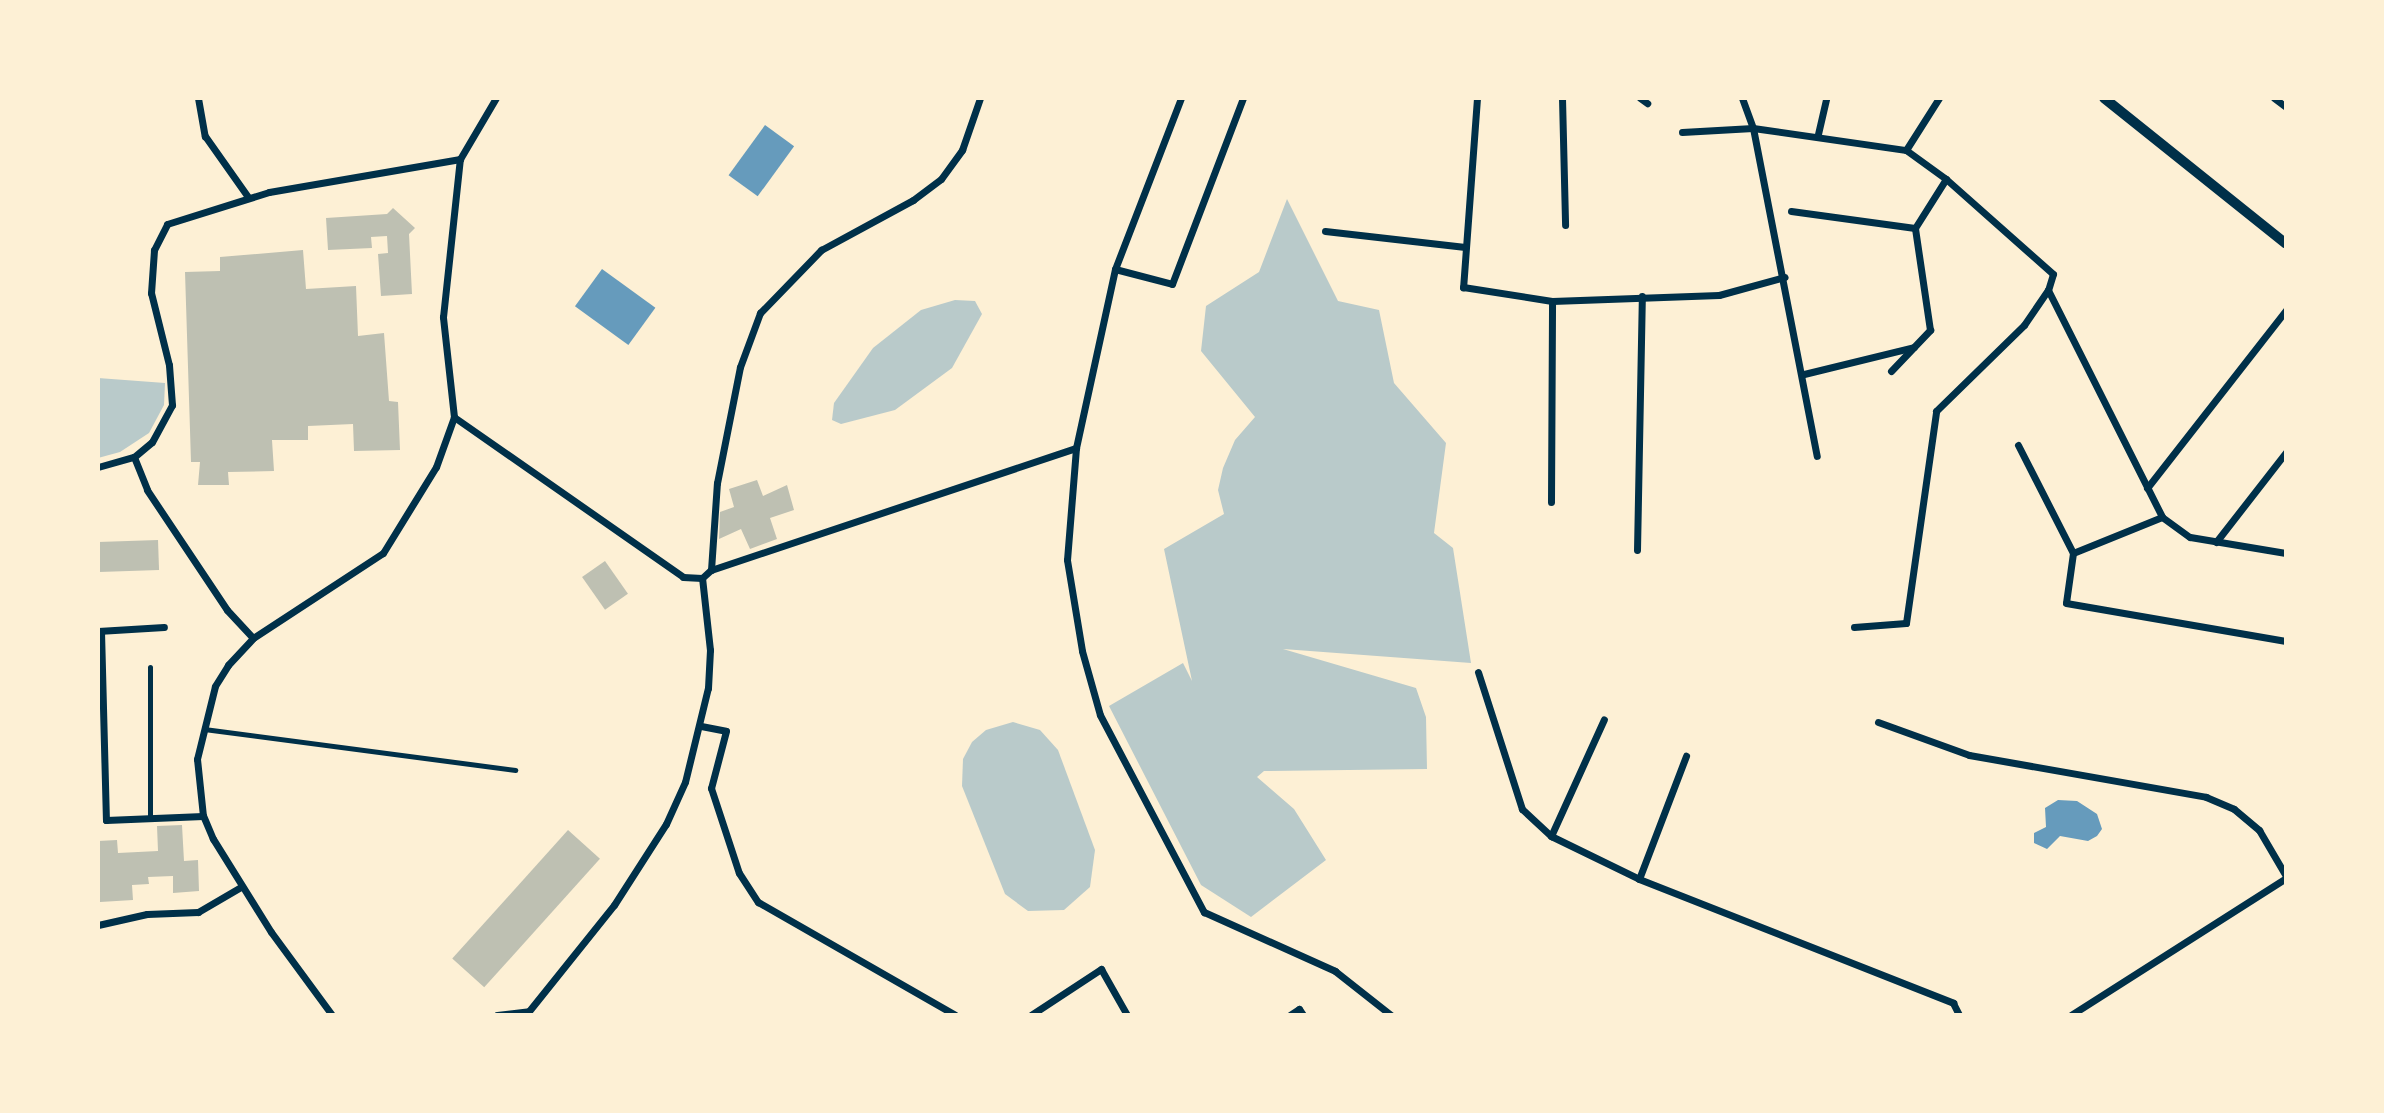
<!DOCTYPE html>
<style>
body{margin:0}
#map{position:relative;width:2384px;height:1113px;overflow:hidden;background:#fdf0d5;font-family:"Work Sans",sans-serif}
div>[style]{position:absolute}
.green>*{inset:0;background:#b9caca}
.water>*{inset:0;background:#669bbc;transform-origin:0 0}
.building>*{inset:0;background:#bec0b2;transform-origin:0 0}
.pedestrian>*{height:5px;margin:-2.5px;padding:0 2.5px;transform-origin:2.5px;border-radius:2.5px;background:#003049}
.minor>*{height:7px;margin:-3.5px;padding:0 3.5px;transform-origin:3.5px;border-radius:3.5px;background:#003049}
.secondary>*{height:10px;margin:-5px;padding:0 5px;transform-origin:5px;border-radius:5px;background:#003049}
span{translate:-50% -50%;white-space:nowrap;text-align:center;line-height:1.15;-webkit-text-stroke:7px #fdf0d5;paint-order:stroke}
.frame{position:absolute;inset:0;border:100px solid #fdf0d5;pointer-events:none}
</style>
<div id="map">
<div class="green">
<div style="clip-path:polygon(1287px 199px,1338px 301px,1379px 310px,1394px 383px,1446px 443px,1434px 533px,1453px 548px,1471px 663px,1283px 649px,1416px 688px,1426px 717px,1427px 769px,1264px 771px,1257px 777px,1294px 809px,1326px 860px,1251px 917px,1201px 885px,1109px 706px,1183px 663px,1192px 681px,1164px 549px,1224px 514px,1218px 490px,1223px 468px,1235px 440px,1255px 417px,1201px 351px,1206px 306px,1259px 272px)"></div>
<div style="clip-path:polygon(955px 300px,975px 301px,982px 314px,952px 368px,895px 410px,841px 424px,832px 420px,834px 403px,873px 348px,921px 310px)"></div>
<div style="clip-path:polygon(98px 378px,165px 383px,164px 405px,149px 433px,120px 452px,98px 458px)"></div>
<div style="clip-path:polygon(1013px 722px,1040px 730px,1058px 750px,1095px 850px,1090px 887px,1064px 910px,1028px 911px,1005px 894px,962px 786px,963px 759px,972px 742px,986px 730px)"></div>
</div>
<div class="water">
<div style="left:765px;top:125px;width:36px;height:62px;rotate:36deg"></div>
<div style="left:602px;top:269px;width:66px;height:46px;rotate:36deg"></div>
<div style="clip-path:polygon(2058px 800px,2077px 801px,2097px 814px,2102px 829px,2097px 836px,2088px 841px,2060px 836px,2047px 849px,2034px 843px,2034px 833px,2046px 827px,2045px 808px)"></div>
</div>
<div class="building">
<div style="clip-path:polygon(393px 208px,415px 228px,409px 234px,412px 294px,381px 296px,378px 254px,388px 253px,387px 236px,371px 237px,372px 248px,328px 250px,326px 218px,387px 214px)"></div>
<div style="clip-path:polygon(303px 250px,306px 289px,356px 286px,358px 336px,384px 333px,389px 401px,398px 402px,400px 450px,354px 451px,353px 424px,308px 426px,308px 440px,272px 440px,274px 471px,228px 472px,229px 485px,198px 485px,200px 462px,191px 462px,185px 272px,220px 271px,220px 257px)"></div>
<div style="clip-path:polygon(757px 480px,763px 496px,787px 485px,794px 510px,770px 518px,777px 539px,750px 549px,741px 529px,719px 539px,720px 512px,734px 507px,729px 489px)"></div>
<div style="left:158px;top:540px;width:30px;height:60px;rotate:88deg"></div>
<div style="left:605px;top:561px;width:40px;height:28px;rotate:55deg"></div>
<div style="clip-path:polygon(182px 825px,184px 861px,198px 860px,199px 891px,173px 893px,173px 876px,148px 877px,149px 884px,132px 885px,133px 900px,100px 902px,98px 841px,117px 840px,118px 853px,158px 851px,157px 826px)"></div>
<div style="left:568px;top:830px;width:43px;height:173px;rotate:42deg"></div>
</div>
<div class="pedestrian">
<div style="left:204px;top:729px;width:314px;rotate:7.5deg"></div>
<div style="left:150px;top:818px;width:151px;rotate:-90deg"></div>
</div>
<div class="minor">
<div style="left:198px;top:98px;width:39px;rotate:80deg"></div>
<div style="left:205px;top:136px;width:75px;rotate:54.8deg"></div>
<div style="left:1181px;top:98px;width:183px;rotate:111.1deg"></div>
<div style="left:1115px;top:269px;width:183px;rotate:102.3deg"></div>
<div style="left:1076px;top:448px;width:112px;rotate:94.6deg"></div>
<div style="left:1067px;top:560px;width:92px;rotate:80.6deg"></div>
<div style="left:1082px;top:651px;width:66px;rotate:74.3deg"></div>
<div style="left:1100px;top:715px;width:223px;rotate:62.2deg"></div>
<div style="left:1204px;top:912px;width:144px;rotate:24.2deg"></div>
<div style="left:1335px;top:971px;width:71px;rotate:38.2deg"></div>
<div style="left:1477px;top:98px;width:190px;rotate:94.2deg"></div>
<div style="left:1463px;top:287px;width:90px;rotate:8.9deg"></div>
<div style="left:1552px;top:301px;width:167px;rotate:-2.1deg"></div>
<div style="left:1719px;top:295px;width:68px;rotate:-15.3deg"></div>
<div style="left:1562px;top:98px;width:127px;rotate:88.6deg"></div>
<div style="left:1640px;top:98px;width:9px;rotate:36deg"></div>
<div style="left:1742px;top:98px;width:32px;rotate:70deg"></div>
<div style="left:1753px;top:128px;width:155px;rotate:8.2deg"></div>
<div style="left:1906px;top:150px;width:49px;rotate:35.9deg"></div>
<div style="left:1946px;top:179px;width:143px;rotate:41.6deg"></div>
<div style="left:2053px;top:274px;width:17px;rotate:107deg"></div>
<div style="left:2048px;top:290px;width:254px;rotate:63.3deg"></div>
<div style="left:2162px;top:517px;width:34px;rotate:36deg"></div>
<div style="left:2190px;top:537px;width:97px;rotate:9.5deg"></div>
<div style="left:2274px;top:98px;width:15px;rotate:37deg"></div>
<div style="left:1682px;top:132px;width:71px;rotate:-3.2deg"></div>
<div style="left:1753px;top:128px;width:334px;rotate:79deg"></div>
<div style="left:1818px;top:134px;width:37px;rotate:-77deg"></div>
<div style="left:1906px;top:150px;width:62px;rotate:-57.6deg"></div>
<div style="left:1791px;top:211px;width:125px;rotate:7.8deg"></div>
<div style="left:1325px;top:231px;width:141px;rotate:6.5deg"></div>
<div style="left:1115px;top:269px;width:59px;rotate:14.7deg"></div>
<div style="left:1172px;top:284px;width:199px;rotate:-69.1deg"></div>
<div style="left:1891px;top:371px;width:57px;rotate:-46.4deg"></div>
<div style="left:1930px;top:330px;width:103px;rotate:-98.4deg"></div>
<div style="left:1915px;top:228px;width:58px;rotate:-57.7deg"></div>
<div style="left:1804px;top:374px;width:113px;rotate:-13.8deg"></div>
<div style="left:454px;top:417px;width:279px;rotate:34.9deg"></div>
<div style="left:683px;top:577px;width:19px;rotate:3deg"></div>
<div style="left:2018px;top:445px;width:121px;rotate:63deg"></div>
<div style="left:134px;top:457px;width:35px;rotate:68deg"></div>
<div style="left:147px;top:490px;width:144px;rotate:56.3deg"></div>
<div style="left:227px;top:610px;width:38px;rotate:47deg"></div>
<div style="left:98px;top:467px;width:37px;rotate:-16deg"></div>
<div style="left:134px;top:457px;width:23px;rotate:-40deg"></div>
<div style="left:152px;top:442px;width:42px;rotate:-61.6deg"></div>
<div style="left:172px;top:405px;width:40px;rotate:-94.3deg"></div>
<div style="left:169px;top:365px;width:74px;rotate:-104deg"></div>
<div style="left:151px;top:293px;width:43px;rotate:-86deg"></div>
<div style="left:154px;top:250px;width:29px;rotate:-63deg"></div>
<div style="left:167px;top:224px;width:107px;rotate:-17.4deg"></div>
<div style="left:269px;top:192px;width:194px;rotate:-9.8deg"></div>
<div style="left:2147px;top:488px;width:226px;rotate:-52deg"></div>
<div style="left:1551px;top:502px;width:201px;rotate:-89.7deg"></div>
<div style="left:2162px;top:517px;width:96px;rotate:158deg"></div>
<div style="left:2073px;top:553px;width:50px;rotate:98deg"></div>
<div style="left:2066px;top:603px;width:223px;rotate:9.8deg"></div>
<div style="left:2216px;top:542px;width:114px;rotate:-52.1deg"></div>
<div style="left:1637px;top:550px;width:254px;rotate:-88.9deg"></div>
<div style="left:711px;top:570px;width:385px;rotate:-18.5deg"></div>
<div style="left:702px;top:578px;width:12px;rotate:-42deg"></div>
<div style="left:711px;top:570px;width:87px;rotate:-86.1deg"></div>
<div style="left:717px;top:483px;width:118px;rotate:-78.8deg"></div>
<div style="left:740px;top:367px;width:58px;rotate:-69.7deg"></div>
<div style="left:760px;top:313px;width:88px;rotate:-45.9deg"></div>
<div style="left:821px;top:250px;width:105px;rotate:-28.5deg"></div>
<div style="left:913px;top:200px;width:35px;rotate:-37deg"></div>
<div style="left:941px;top:179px;width:36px;rotate:-54deg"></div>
<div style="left:962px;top:150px;width:55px;rotate:-70.9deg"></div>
<div style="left:1854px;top:627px;width:52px;rotate:-4.4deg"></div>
<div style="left:1906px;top:623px;width:214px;rotate:-81.9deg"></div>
<div style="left:1936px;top:411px;width:123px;rotate:-44.3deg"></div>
<div style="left:2024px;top:325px;width:42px;rotate:-55.6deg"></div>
<div style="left:98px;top:631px;width:66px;rotate:-3.5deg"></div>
<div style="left:101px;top:631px;width:189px;rotate:88.5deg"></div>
<div style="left:106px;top:820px;width:97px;rotate:-2.4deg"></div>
<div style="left:1478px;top:672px;width:144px;rotate:72.2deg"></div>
<div style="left:1522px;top:809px;width:40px;rotate:43deg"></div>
<div style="left:1551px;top:836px;width:98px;rotate:26deg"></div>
<div style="left:1639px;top:879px;width:338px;rotate:21.5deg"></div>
<div style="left:1953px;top:1003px;width:13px;rotate:63deg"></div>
<div style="left:1878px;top:722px;width:97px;rotate:19.9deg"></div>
<div style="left:1969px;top:755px;width:241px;rotate:10deg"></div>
<div style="left:2206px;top:797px;width:30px;rotate:23deg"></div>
<div style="left:2234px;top:809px;width:33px;rotate:40deg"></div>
<div style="left:2259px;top:830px;width:53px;rotate:59.6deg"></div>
<div style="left:701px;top:726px;width:25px;rotate:11deg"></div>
<div style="left:726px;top:731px;width:59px;rotate:104.7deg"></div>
<div style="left:711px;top:788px;width:89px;rotate:71.8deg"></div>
<div style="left:739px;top:873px;width:35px;rotate:57deg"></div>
<div style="left:758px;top:902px;width:227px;rotate:29.8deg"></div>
<div style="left:1551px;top:836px;width:128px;rotate:-65.6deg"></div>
<div style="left:1639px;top:879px;width:132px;rotate:-69.1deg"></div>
<div style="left:98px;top:925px;width:50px;rotate:-12.7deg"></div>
<div style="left:147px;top:914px;width:51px;rotate:-2.2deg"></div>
<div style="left:198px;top:912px;width:50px;rotate:-30.2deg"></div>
<div style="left:332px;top:1015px;width:103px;rotate:-126.3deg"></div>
<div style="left:271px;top:932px;width:110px;rotate:-121.9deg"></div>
<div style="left:213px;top:839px;width:25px;rotate:-113deg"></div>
<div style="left:203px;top:816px;width:57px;rotate:-96deg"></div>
<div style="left:197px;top:759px;width:75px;rotate:-76.1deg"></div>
<div style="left:215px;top:686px;width:25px;rotate:-58deg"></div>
<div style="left:228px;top:665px;width:37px;rotate:-47deg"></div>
<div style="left:253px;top:638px;width:155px;rotate:-33.2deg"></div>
<div style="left:383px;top:553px;width:101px;rotate:-58.4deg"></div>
<div style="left:436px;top:467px;width:53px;rotate:-70.2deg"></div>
<div style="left:454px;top:417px;width:101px;rotate:-96.3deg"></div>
<div style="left:443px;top:317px;width:159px;rotate:-83.9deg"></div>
<div style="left:460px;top:159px;width:71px;rotate:-59.5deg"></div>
<div style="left:497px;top:1015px;width:32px;rotate:-7deg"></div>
<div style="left:529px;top:1011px;width:136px;rotate:-51.3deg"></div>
<div style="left:614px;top:905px;width:96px;rotate:-57.3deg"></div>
<div style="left:666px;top:824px;width:46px;rotate:-65.7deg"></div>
<div style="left:685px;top:782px;width:97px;rotate:-76.3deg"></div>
<div style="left:708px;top:688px;width:38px;rotate:-87deg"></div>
<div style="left:710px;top:650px;width:72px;rotate:-96.3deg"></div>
<div style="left:1031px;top:1015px;width:84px;rotate:-33.3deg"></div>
<div style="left:1101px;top:969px;width:53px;rotate:60.5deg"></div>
<div style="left:1290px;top:1015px;width:11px;rotate:-34deg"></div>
<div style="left:1299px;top:1009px;width:7px;rotate:56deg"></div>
<div style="left:2071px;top:1015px;width:255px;rotate:-32.5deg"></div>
</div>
<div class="secondary">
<div style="left:2104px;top:98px;width:233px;rotate:38.7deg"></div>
</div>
<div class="frame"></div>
</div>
